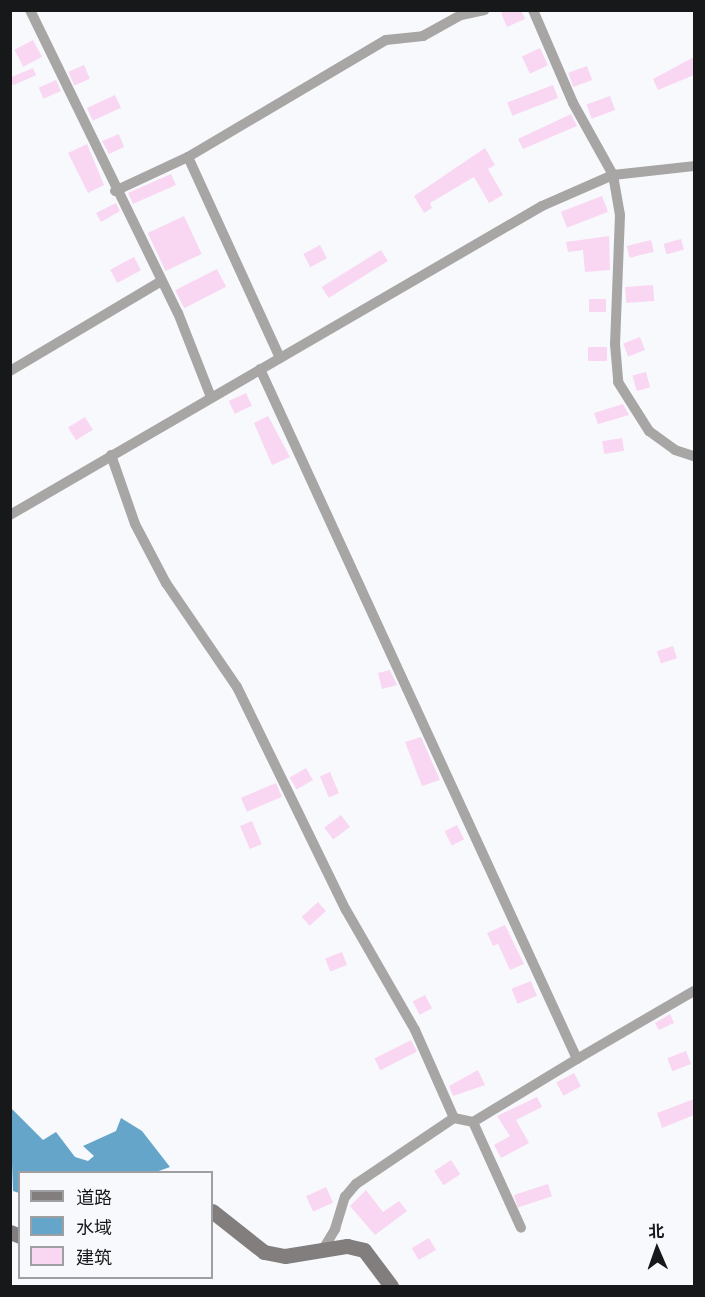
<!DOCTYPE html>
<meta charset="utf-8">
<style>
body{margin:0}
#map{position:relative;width:705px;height:1297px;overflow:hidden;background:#f7f9fc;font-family:Barlow,"Noto Sans SC",sans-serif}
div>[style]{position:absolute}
.water>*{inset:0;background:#65a5c9}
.building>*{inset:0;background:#f9d7f2;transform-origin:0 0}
.street>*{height:10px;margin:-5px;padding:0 5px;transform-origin:5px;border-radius:5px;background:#a8a6a5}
.secondary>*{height:15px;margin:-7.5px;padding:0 7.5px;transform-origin:7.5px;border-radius:7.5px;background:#817e7d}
span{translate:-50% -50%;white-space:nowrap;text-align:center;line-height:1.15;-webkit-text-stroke:5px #f7f9fc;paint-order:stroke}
.frame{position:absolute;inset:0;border:12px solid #171819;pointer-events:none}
.legend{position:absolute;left:18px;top:1171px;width:195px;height:108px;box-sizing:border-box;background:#f7f9fc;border:2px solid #9d9fa1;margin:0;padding:8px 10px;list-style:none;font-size:18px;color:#171819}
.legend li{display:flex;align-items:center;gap:12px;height:30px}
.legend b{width:30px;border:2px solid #9d9fa1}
.north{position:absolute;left:627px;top:1219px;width:60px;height:60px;-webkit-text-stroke:4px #f7f9fc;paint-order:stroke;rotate:358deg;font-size:16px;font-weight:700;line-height:24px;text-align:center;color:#171819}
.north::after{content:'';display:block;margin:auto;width:21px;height:27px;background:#171819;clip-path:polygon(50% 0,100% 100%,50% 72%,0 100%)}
</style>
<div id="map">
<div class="water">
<div style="clip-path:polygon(10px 1107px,43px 1140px,56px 1132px,75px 1157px,88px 1161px,94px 1156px,83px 1146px,116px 1131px,121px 1118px,142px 1131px,170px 1167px,156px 1172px,20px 1172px,19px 1193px,13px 1191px)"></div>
</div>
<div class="building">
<div style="clip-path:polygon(506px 10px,521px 10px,525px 19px,507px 27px,501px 13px)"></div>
<div style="left:33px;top:40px;width:19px;height:21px;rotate:62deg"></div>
<div style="left:540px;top:48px;width:19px;height:20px;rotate:65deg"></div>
<div style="clip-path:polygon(694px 57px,694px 75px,658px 90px,653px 79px)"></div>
<div style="left:84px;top:65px;width:15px;height:17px;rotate:67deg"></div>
<div style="left:587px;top:66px;width:15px;height:20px;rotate:70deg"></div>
<div style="left:33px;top:68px;width:8px;height:25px;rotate:67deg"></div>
<div style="left:56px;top:80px;width:12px;height:19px;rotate:66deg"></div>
<div style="left:553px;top:85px;width:14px;height:49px;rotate:69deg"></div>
<div style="left:115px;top:95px;width:14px;height:31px;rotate:65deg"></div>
<div style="left:610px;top:96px;width:15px;height:25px;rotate:70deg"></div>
<div style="clip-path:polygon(571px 114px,577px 126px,523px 149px,518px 139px)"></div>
<div style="clip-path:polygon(119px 134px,124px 147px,109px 154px,102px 141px)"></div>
<div style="clip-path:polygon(87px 144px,104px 185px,88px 193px,68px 153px)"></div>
<div style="clip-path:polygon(485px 148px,495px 165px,488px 169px,503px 195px,489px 203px,474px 177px,430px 203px,432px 208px,424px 213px,414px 196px)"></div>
<div style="left:171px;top:174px;width:12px;height:47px;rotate:66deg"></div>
<div style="left:602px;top:196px;width:17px;height:44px;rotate:69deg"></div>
<div style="clip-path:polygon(116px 203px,120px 211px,101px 222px,96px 213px)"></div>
<div style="left:184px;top:216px;width:42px;height:40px;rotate:65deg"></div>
<div style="clip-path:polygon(609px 236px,610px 270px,585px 272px,583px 250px,568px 252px,566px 242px)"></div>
<div style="left:681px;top:239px;width:11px;height:18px;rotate:75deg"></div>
<div style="left:651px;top:240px;width:12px;height:25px;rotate:76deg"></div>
<div style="left:320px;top:245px;width:15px;height:19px;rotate:62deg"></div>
<div style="left:381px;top:250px;width:13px;height:70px;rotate:58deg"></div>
<div style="left:134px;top:257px;width:15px;height:27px;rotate:62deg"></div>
<div style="left:217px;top:269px;width:20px;height:47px;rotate:63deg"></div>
<div style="left:653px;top:285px;width:16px;height:28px;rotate:86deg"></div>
<div style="left:589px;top:299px;width:17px;height:13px"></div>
<div style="left:640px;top:337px;width:14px;height:18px;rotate:69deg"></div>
<div style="left:588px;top:347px;width:19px;height:14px"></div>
<div style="left:646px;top:372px;width:16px;height:14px;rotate:75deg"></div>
<div style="left:246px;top:393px;width:14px;height:19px;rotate:65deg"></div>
<div style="clip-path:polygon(623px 404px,629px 415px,598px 424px,594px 413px)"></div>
<div style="clip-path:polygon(268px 416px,290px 457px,272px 465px,254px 423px)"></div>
<div style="left:85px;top:417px;width:15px;height:20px;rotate:58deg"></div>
<div style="left:622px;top:438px;width:13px;height:20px;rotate:81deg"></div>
<div style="left:673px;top:646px;width:13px;height:17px;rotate:72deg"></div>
<div style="clip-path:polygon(390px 670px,397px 685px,382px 689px,378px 673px)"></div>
<div style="clip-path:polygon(421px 737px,440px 780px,422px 786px,405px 742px)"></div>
<div style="left:306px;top:768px;width:14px;height:19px;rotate:60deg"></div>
<div style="left:330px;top:772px;width:23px;height:11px;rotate:67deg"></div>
<div style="left:276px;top:783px;width:15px;height:38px;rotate:67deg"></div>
<div style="left:341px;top:815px;width:15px;height:21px;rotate:53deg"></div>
<div style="left:252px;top:821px;width:25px;height:13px;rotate:67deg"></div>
<div style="left:457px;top:825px;width:16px;height:14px;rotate:63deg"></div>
<div style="left:318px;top:902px;width:12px;height:22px;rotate:48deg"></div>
<div style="clip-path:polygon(505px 925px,524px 964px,510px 970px,498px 944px,493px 946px,487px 933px)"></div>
<div style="left:342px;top:952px;width:14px;height:18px;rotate:69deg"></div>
<div style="left:531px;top:981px;width:16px;height:21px;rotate:68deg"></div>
<div style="left:425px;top:995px;width:15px;height:14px;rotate:62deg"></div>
<div style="clip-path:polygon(670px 1014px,674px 1023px,659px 1030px,655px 1023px)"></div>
<div style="left:411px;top:1040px;width:13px;height:41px;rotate:63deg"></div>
<div style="left:686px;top:1051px;width:14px;height:20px;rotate:69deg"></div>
<div style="clip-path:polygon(478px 1070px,485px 1085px,453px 1096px,449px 1086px)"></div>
<div style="left:574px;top:1073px;width:15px;height:20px;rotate:62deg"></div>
<div style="clip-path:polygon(537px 1097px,542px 1107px,516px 1120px,529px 1143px,501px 1158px,494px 1145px,510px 1136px,497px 1116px)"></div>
<div style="clip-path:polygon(694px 1099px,694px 1115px,662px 1128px,657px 1113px)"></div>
<div style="left:451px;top:1160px;width:17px;height:20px;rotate:57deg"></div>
<div style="left:548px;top:1184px;width:13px;height:36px;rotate:72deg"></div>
<div style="left:326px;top:1187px;width:17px;height:22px;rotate:65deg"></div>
<div style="clip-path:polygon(366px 1190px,383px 1212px,399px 1201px,407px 1211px,375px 1235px,350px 1206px)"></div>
<div style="left:429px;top:1238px;width:14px;height:20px;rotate:60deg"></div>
</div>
<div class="street">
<div style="left:30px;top:10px;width:337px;rotate:64deg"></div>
<div style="left:178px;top:313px;width:90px;rotate:68.6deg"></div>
<div style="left:533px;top:10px;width:101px;rotate:66.7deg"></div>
<div style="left:573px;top:103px;width:82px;rotate:60.9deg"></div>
<div style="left:613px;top:175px;width:41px;rotate:80.1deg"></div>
<div style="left:620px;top:215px;width:129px;rotate:92.2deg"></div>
<div style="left:615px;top:344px;width:38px;rotate:85deg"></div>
<div style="left:618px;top:382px;width:58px;rotate:57.7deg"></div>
<div style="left:649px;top:431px;width:32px;rotate:36deg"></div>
<div style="left:675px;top:450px;width:20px;rotate:18deg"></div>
<div style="left:188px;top:157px;width:230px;rotate:-30.6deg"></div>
<div style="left:386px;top:40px;width:37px;rotate:-6deg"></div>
<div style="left:423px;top:36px;width:43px;rotate:-28.9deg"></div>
<div style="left:461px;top:15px;width:24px;rotate:-12deg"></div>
<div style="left:115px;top:191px;width:81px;rotate:-25deg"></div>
<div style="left:188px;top:157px;width:221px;rotate:65.4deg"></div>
<div style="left:260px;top:369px;width:759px;rotate:65.32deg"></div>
<div style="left:577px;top:1059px;width:135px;rotate:-30.2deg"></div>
<div style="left:10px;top:371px;width:174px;rotate:-30.7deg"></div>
<div style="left:111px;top:455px;width:73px;rotate:70.8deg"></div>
<div style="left:135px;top:524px;width:67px;rotate:62.3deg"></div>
<div style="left:166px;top:583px;width:126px;rotate:55.7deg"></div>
<div style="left:237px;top:687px;width:248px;rotate:64deg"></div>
<div style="left:346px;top:910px;width:138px;rotate:60.1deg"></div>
<div style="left:415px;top:1030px;width:96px;rotate:66.1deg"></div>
<div style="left:10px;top:515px;width:615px;rotate:-30.15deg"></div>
<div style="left:542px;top:206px;width:77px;rotate:-23.6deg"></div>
<div style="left:613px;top:175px;width:81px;rotate:-6.3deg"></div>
<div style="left:473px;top:1122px;width:116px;rotate:65.6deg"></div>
<div style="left:322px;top:1251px;width:26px;rotate:-59deg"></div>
<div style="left:335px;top:1229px;width:34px;rotate:-73deg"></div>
<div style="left:345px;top:1197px;width:17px;rotate:-50deg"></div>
<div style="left:356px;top:1184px;width:118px;rotate:-34deg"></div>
<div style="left:454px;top:1118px;width:19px;rotate:12deg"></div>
<div style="left:473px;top:1122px;width:122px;rotate:-31.2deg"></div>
</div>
<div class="secondary">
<div style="left:212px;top:1211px;width:66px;rotate:38.3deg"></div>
<div style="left:264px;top:1252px;width:21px;rotate:11deg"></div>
<div style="left:285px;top:1256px;width:63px;rotate:-9.2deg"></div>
<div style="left:347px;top:1246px;width:17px;rotate:13deg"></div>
<div style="left:364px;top:1250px;width:45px;rotate:53.1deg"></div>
<div style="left:10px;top:1232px;width:11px;rotate:22deg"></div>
</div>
<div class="frame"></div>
<ul class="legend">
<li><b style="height:8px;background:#817e7d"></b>道路</li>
<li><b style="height:16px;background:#65a5c9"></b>水域</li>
<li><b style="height:16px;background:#f9d7f2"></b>建筑</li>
</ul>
<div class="north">北</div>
</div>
